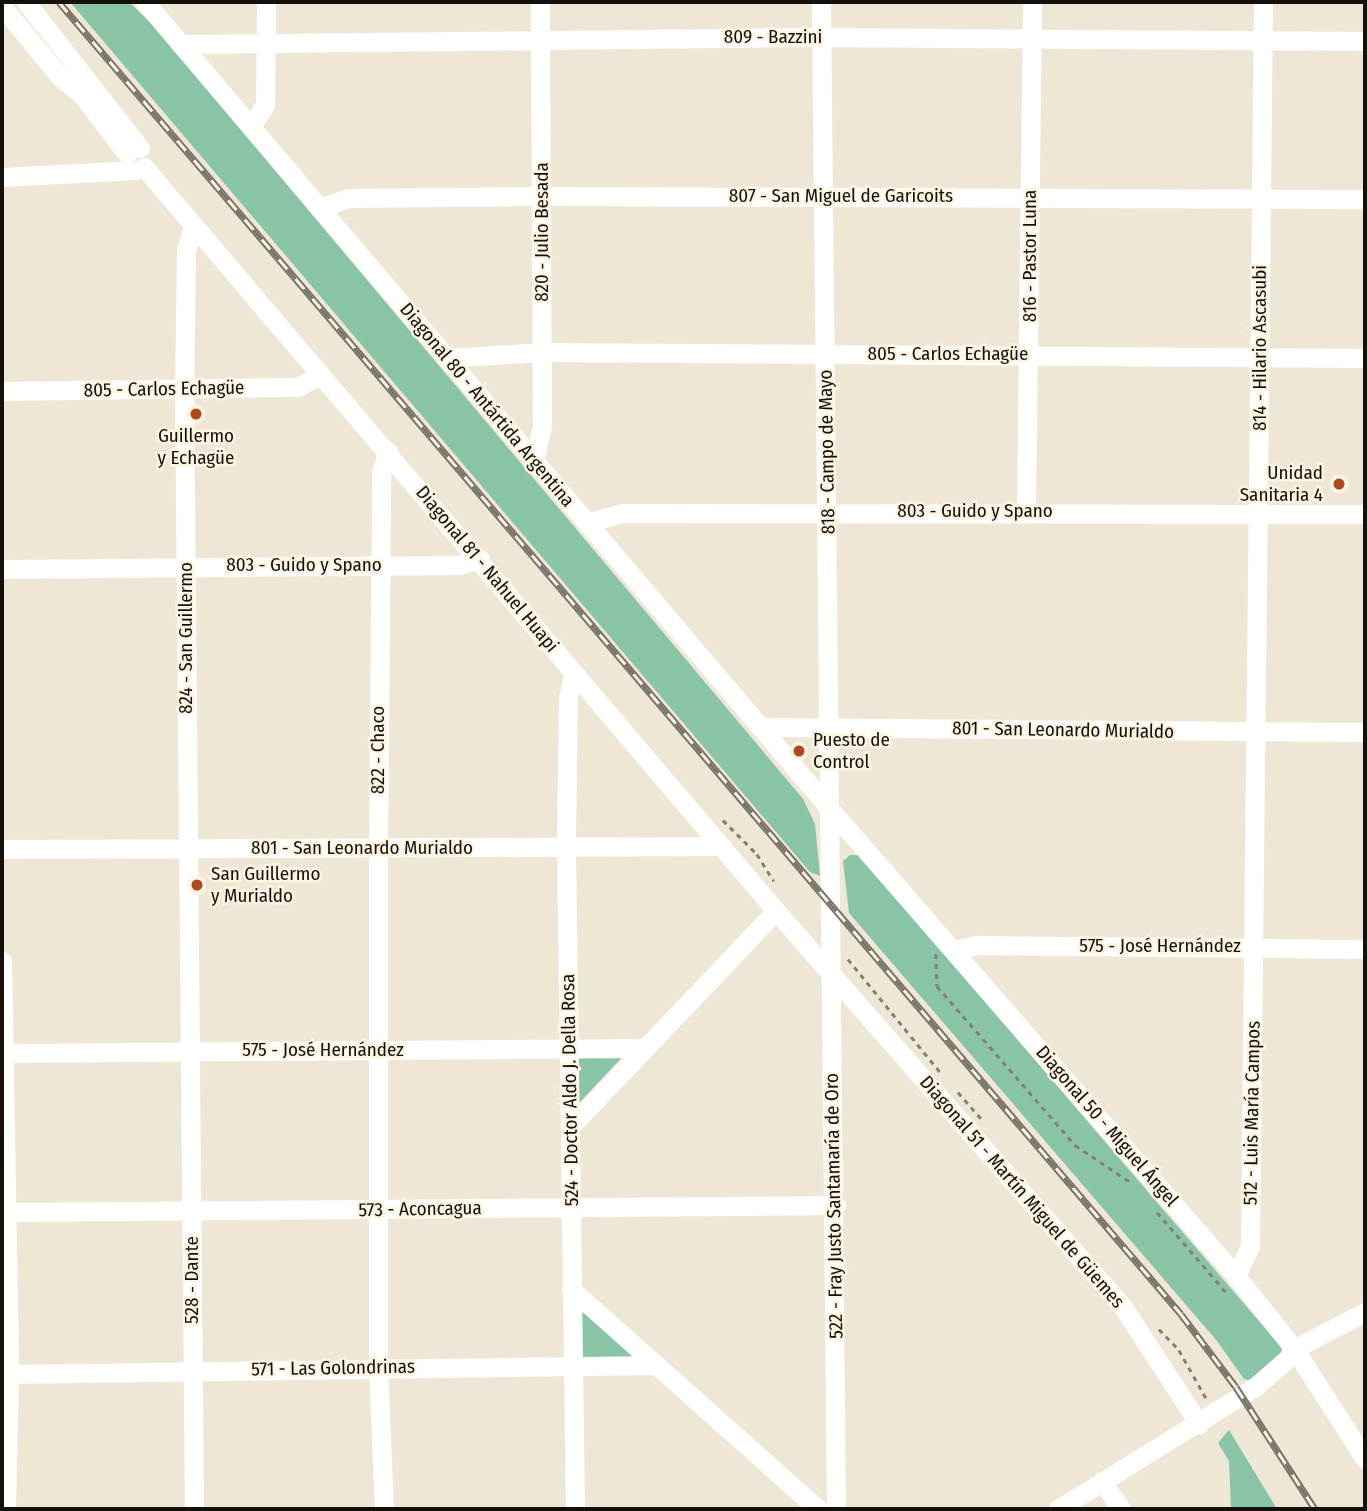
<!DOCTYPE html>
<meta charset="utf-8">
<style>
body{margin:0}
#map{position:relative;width:1367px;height:1511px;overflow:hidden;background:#efe7d5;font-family:"Fira Sans Condensed",sans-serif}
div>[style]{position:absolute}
.green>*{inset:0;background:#89c4a6}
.path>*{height:2.5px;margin-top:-1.25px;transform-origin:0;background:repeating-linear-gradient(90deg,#857f74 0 5px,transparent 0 10px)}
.minor>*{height:19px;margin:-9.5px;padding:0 9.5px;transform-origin:9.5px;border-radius:9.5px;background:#fff}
.rail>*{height:7px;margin-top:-3.5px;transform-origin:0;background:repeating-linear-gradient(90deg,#fdf4e2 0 13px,#797469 0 26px);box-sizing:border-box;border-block:2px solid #797469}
.dots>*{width:19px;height:19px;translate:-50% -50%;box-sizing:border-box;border:4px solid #fdf4e2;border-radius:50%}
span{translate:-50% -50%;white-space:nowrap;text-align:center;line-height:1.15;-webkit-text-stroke:5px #fdf4e2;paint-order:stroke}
.street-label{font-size:19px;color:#14110c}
.poi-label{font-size:19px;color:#14110c}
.right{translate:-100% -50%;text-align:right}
.left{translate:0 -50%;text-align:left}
.frame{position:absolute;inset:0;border:4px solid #14110c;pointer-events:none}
</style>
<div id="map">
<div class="green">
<div style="clip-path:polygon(70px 2px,129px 2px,151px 23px,803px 799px,815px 824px,820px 876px,810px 872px)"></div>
<div style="clip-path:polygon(850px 855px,859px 855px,1282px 1348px,1280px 1356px,1253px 1381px,1244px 1379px,1217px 1341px,849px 913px,843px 861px)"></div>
<div style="clip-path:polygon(626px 1053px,577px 1105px,575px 1054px)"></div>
<div style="clip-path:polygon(574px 1301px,639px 1360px,576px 1358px)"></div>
<div style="clip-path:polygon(1229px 1430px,1277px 1509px,1231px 1509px,1229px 1461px,1218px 1443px)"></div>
</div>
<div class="path">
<div style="left:723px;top:820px;width:48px;rotate:45deg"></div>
<div style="left:757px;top:854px;width:32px;rotate:58deg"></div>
<div style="left:936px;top:954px;width:32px;rotate:88deg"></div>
<div style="left:937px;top:986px;width:211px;rotate:49deg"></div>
<div style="left:1075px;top:1145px;width:69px;rotate:33.7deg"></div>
<div style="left:848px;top:959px;width:147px;rotate:50.8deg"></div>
<div style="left:958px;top:1092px;width:35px;rotate:49deg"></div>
<div style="left:1157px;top:1212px;width:106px;rotate:49.2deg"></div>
<div style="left:1159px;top:1329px;width:29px;rotate:46deg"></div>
<div style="left:1179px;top:1350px;width:55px;rotate:60.6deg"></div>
</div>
<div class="minor">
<div style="left:26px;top:2px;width:185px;rotate:52deg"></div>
<div style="left:145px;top:2px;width:1057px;rotate:49.68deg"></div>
<div style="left:829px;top:808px;width:620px;rotate:48.99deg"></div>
<div style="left:1236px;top:1276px;width:95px;rotate:51.4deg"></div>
<div style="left:1295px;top:1350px;width:130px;rotate:57.3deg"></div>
<div style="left:821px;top:2px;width:1507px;rotate:89.43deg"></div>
<div style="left:2px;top:6px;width:92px;rotate:50.8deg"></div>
<div style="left:60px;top:77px;width:28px;rotate:39deg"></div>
<div style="left:82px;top:95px;width:74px;rotate:52.7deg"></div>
<div style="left:180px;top:44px;width:641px;rotate:-0.63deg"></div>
<div style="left:821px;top:37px;width:544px;rotate:0.42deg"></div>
<div style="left:251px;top:127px;width:26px;rotate:-58deg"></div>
<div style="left:265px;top:105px;width:103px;rotate:-89.4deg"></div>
<div style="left:144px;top:167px;width:976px;rotate:49.65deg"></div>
<div style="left:776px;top:911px;width:527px;rotate:48.77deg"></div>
<div style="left:1123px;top:1307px;width:140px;rotate:57deg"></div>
<div style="left:2px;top:177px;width:134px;rotate:-3deg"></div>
<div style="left:319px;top:208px;width:31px;rotate:-19deg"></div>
<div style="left:348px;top:198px;width:195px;rotate:-0.6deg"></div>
<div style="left:543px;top:196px;width:822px;rotate:0.21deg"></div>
<div style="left:193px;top:226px;width:25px;rotate:106deg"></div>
<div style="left:186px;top:250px;width:139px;rotate:90.8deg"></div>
<div style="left:184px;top:389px;width:1120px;rotate:89.49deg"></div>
<div style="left:447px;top:358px;width:95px;rotate:-3.6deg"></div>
<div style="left:542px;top:352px;width:823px;rotate:0.42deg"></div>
<div style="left:2px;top:391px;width:296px;rotate:-0.8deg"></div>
<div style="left:298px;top:387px;width:26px;rotate:-29deg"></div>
<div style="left:534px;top:461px;width:37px;rotate:-77deg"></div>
<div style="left:542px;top:425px;width:423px;rotate:-90.3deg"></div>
<div style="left:1026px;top:511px;width:509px;rotate:-89.32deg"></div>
<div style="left:587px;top:523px;width:36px;rotate:-16deg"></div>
<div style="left:622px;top:513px;width:743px;rotate:0.08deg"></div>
<div style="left:2px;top:569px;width:457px;rotate:-0.5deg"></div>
<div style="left:459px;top:565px;width:22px;rotate:-16deg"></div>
<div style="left:574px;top:673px;width:25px;rotate:104deg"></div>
<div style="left:568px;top:697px;width:150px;rotate:90.8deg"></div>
<div style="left:566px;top:847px;width:662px;rotate:89.22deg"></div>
<div style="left:760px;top:727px;width:605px;rotate:0.47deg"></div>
<div style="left:2px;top:849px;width:720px;rotate:-0.24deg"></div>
<div style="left:955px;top:950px;width:23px;rotate:-13deg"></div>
<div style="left:977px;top:945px;width:388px;rotate:0.6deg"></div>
<div style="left:2px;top:961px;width:413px;rotate:89deg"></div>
<div style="left:9px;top:1374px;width:135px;rotate:91.3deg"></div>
<div style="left:4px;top:1053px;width:639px;rotate:-0.45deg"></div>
<div style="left:571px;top:1126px;width:297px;rotate:-46.4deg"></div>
<div style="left:5px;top:1212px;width:831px;rotate:-0.48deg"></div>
<div style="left:1236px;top:1276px;width:33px;rotate:-65deg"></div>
<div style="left:1250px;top:1246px;width:1244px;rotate:-89.4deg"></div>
<div style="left:571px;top:1289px;width:331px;rotate:41.7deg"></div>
<div style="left:9px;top:1374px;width:648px;rotate:-0.8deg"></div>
<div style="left:1102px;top:1481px;width:34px;rotate:56deg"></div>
<div style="left:384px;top:1509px;width:142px;rotate:-92.4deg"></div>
<div style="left:378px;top:1367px;width:520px;rotate:-90deg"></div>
<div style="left:378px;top:847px;width:375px;rotate:-89.5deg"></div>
<div style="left:381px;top:472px;width:22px;rotate:-72deg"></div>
<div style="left:1058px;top:1509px;width:232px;rotate:-31.8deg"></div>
<div style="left:1255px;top:1387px;width:67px;rotate:-41.3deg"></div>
<div style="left:1305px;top:1343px;width:68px;rotate:-27.3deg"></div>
</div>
<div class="rail">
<div style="left:59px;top:2px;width:1726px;rotate:49.46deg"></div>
<div style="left:1181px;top:1314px;width:91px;rotate:53deg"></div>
<div style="left:1236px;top:1387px;width:145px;rotate:57.1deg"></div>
</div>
<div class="dots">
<div style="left:196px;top:414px;background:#af4920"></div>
<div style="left:1339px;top:484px;background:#af4920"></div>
<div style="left:799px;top:751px;background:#af4920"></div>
<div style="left:197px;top:885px;background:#af4920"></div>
</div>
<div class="street-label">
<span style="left:773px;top:37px">809 - Bazzini</span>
<span style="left:841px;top:196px">807 - San Miguel de Garicoits</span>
<span style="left:542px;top:232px;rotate:-90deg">820 - Julio Besada</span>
<span style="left:1030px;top:256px;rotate:-90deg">816 - Pastor Luna</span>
<span style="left:1260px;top:348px;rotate:-90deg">814 - Hilario Ascasubi</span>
<span style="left:948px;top:354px">805 - Carlos Echagüe</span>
<span style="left:164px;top:389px;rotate:-1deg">805 - Carlos Echagüe</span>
<span style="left:487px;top:405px;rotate:50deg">Diagonal 80 - Antártida Argentina</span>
<span style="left:827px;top:452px;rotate:-91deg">818 - Campo de Mayo</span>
<span style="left:975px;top:511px">803 - Guido y Spano</span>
<span style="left:304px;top:565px">803 - Guido y Spano</span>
<span style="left:487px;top:569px;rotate:50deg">Diagonal 81 - Nahuel Huapi</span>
<span style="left:186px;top:638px;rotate:-90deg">824 - San Guillermo</span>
<span style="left:1063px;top:730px;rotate:1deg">801 - San Leonardo Murialdo</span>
<span style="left:378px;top:750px;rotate:-90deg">822 - Chaco</span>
<span style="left:362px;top:848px">801 - San Leonardo Murialdo</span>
<span style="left:1160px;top:946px">575 - José Hernández</span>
<span style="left:323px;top:1050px">575 - José Hernández</span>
<span style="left:570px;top:1090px;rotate:-91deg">524 - Doctor Aldo J. Della Rosa</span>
<span style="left:1252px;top:1113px;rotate:-89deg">512 - Luis María Campos</span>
<span style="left:1107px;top:1126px;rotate:49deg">Diagonal 50 - Miguel Ángel</span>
<span style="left:1022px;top:1192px;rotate:49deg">Diagonal 51 - Martín Miguel de Güemes</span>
<span style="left:834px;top:1206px;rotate:-91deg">522 - Fray Justo Santamaría de Oro</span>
<span style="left:420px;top:1209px;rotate:-1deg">573 - Aconcagua</span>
<span style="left:192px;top:1280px;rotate:-90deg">528 - Dante</span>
<span style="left:333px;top:1368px;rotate:-1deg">571 - Las Golondrinas</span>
</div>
<div class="poi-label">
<span style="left:196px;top:447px">Guillermo<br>y Echagüe</span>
<span class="right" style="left:1323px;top:484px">Unidad<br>Sanitaria 4</span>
<span class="left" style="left:813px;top:751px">Puesto de<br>Control</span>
<span class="left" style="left:211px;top:885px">San Guillermo<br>y Murialdo</span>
</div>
<div class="frame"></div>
</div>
